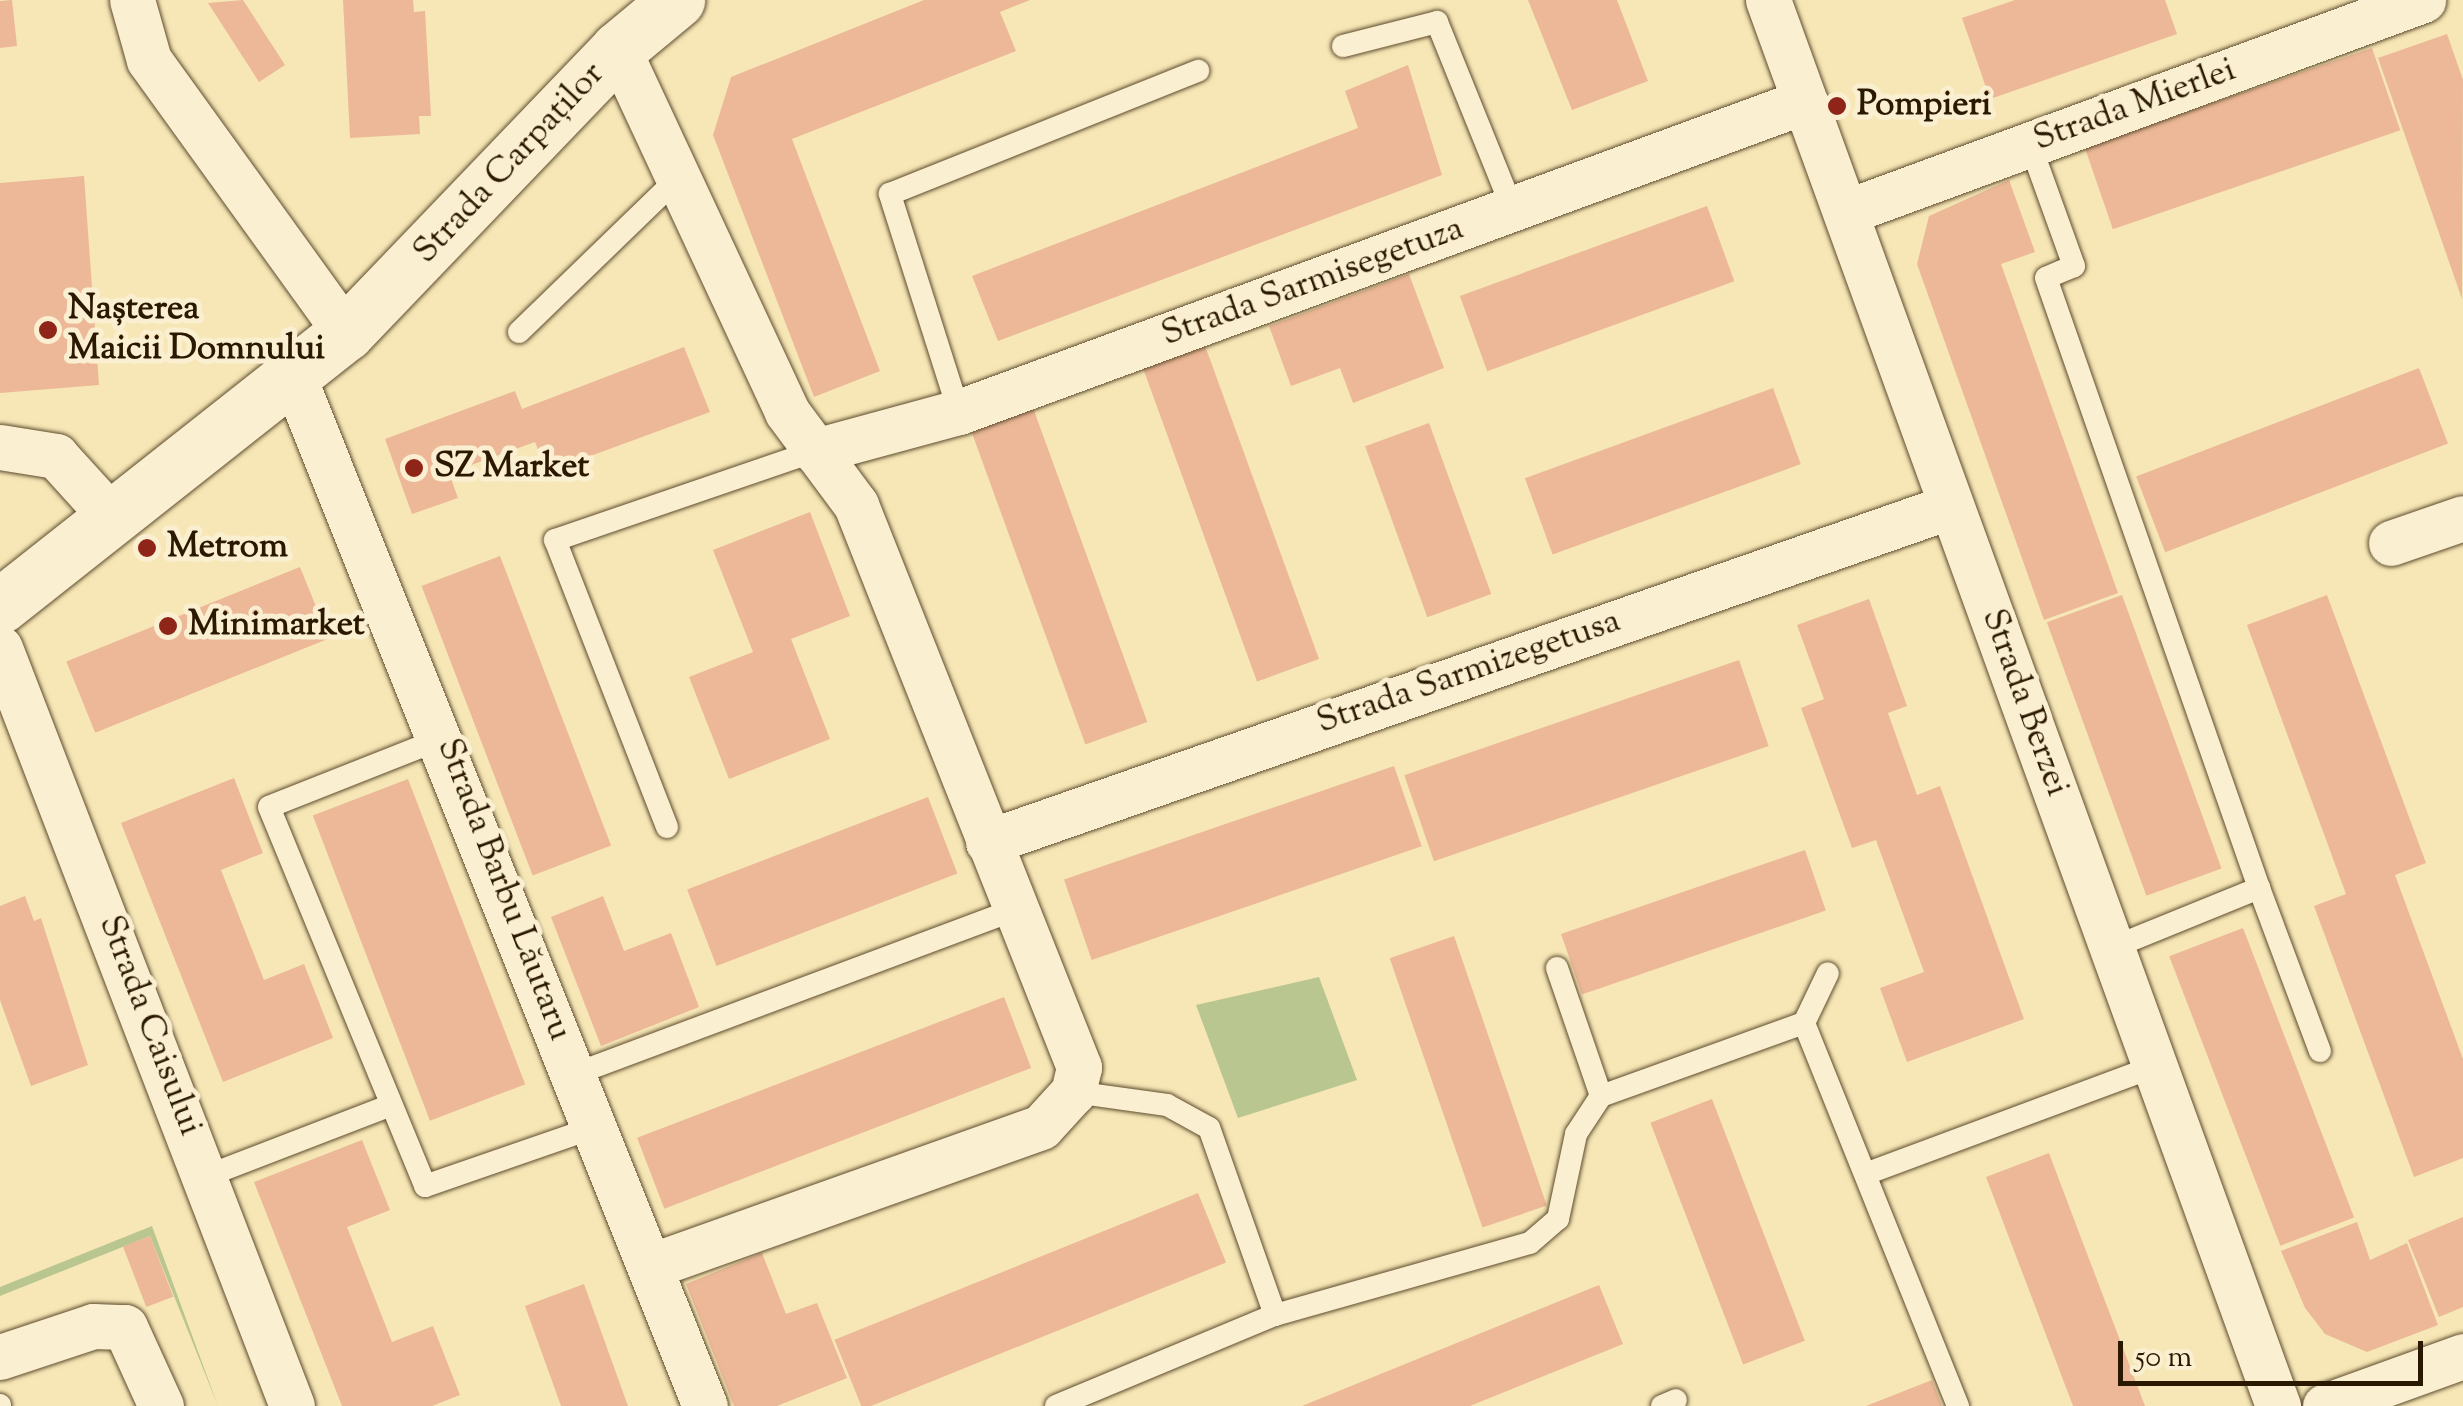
<!DOCTYPE html>
<meta charset="utf-8">
<style>
body{margin:0}
#map{position:relative;width:2463px;height:1406px;overflow:hidden;background:#f7e7b6;font-family:"Sorts Mill Goudy",serif}
div>[style]{position:absolute}
.green>*{inset:0;background:#bac690}
.building>*{inset:0;background:#ecb897;transform-origin:0 0}
.roads{filter:drop-shadow(0 0 2px #5e4c2e) drop-shadow(0 0 2px #5e4c2e)}
.service>*{height:22px;margin:-11px;padding:0 11px;transform-origin:11px;border-radius:11px;background:#faefd0}
.minor>*{height:45px;margin:-22.5px;padding:0 22.5px;transform-origin:22.5px;border-radius:22.5px;background:#faefd0}
.secondary>*{height:55px;margin:-27.5px;padding:0 27.5px;transform-origin:27.5px;border-radius:27.5px;background:#faefd0}
.dots>*{width:28px;height:28px;translate:-50% -50%;box-sizing:border-box;border:5px solid #faefd0;border-radius:50%}
span{translate:-50% -50%;white-space:nowrap;text-align:center;line-height:1.15;-webkit-text-stroke:10px #faefd0;paint-order:stroke}
.poi-label{font-size:35px;color:#2b1801;font-weight:700}
.left{translate:0 -50%;text-align:left}
.street-label{font-size:35px;color:#2b1801}
.scale{position:absolute;left:2118px;top:1341px;width:305px;height:45px;box-sizing:border-box;border:5px solid #2b1801;border-top:0;padding-left:12px;font-size:30px;line-height:35px;white-space:nowrap;color:#2b1801;-webkit-text-stroke:8px #faefd0;paint-order:stroke}
</style>
<div id="map">
<div class="green">
<div style="clip-path:polygon(1319px 977px,1357px 1080px,1238px 1118px,1196px 1005px)"></div>
<div style="clip-path:polygon(152px 1226px,218px 1406px,150px 1236px,0 1296px,0 1287px)"></div>
</div>
<div class="building">
<div style="clip-path:polygon(12px 0,17px 46px,0 48px,0 1px)"></div>
<div style="clip-path:polygon(243px 0,285px 65px,259px 82px,208px 3px)"></div>
<div style="clip-path:polygon(343px 0,413px 0,414px 12px,425px 11px,431px 116px,419px 116px,420px 134px,350px 138px)"></div>
<div style="clip-path:polygon(924px 0,1030px 0,1000px 12px,1016px 51px,792px 139px,880px 371px,814px 397px,713px 135px,731px 77px)"></div>
<div style="clip-path:polygon(1528px 0,1617px 0,1648px 81px,1572px 110px)"></div>
<div style="clip-path:polygon(2015px 0,2165px 0,2177px 34px,1990px 99px,1962px 18px)"></div>
<div style="clip-path:polygon(2447px 34px,2463px 80px,2462px 299px,2378px 58px)"></div>
<div style="left:2372px;top:48px;width:87px;height:304px;rotate:71deg"></div>
<div style="clip-path:polygon(1408px 65px,1442px 175px,998px 341px,972px 276px,1358px 128px,1345px 91px)"></div>
<div style="clip-path:polygon(84px 176px,99px 385px,0 393px,0 183px)"></div>
<div style="clip-path:polygon(2009px 180px,2035px 252px,2001px 264px,2118px 593px,2044px 620px,1917px 264px,1929px 216px)"></div>
<div style="left:1707px;top:206px;width:80px;height:263px;rotate:70deg"></div>
<div style="clip-path:polygon(1409px 274px,1444px 368px,1353px 403px,1340px 368px,1291px 386px,1269px 326px)"></div>
<div style="left:1200px;top:332px;width:348px;height:66px;rotate:70deg"></div>
<div style="clip-path:polygon(684px 347px,710px 412px,547px 472px,535px 442px,449px 473px,458px 498px,412px 514px,385px 439px,515px 391px,522px 409px)"></div>
<div style="left:2419px;top:368px;width:81px;height:303px;rotate:69deg"></div>
<div style="left:1773px;top:388px;width:81px;height:264px;rotate:70deg"></div>
<div style="left:1028px;top:394px;width:349px;height:66px;rotate:70deg"></div>
<div style="left:1429px;top:423px;width:182px;height:68px;rotate:70deg"></div>
<div style="clip-path:polygon(810px 512px,850px 616px,791px 639px,830px 739px,729px 779px,689px 677px,753px 652px,713px 550px)"></div>
<div style="left:500px;top:556px;width:310px;height:84px;rotate:69deg"></div>
<div style="left:300px;top:567px;width:77px;height:252px;rotate:68deg"></div>
<div style="left:2122px;top:595px;width:291px;height:80px;rotate:70deg"></div>
<div style="clip-path:polygon(2327px 595px,2426px 863px,2395px 875px,2463px 1059px,2463px 1158px,2414px 1177px,2314px 906px,2346px 894px,2247px 625px)"></div>
<div style="clip-path:polygon(1869px 599px,1907px 706px,1888px 713px,1917px 795px,1940px 786px,2024px 1019px,1907px 1062px,1880px 988px,1924px 972px,1876px 840px,1852px 848px,1801px 708px,1824px 699px,1797px 625px)"></div>
<div style="left:1739px;top:660px;width:91px;height:354px;rotate:71deg"></div>
<div style="left:1394px;top:766px;width:85px;height:349px;rotate:71deg"></div>
<div style="clip-path:polygon(234px 778px,263px 853px,221px 870px,264px 980px,304px 964px,333px 1038px,223px 1082px,121px 823px)"></div>
<div style="left:408px;top:779px;width:327px;height:102px;rotate:69deg"></div>
<div style="left:928px;top:797px;width:82px;height:258px;rotate:69deg"></div>
<div style="left:1805px;top:850px;width:64px;height:258px;rotate:71deg"></div>
<div style="clip-path:polygon(25px 896px,34px 921px,41px 918px,88px 1065px,31px 1086px,0 1000px,0 906px)"></div>
<div style="clip-path:polygon(603px 896px,624px 951px,671px 933px,699px 1007px,601px 1046px,551px 917px)"></div>
<div style="left:2243px;top:928px;width:310px;height:79px;rotate:69deg"></div>
<div style="left:1454px;top:936px;width:285px;height:68px;rotate:71deg"></div>
<div style="left:1004px;top:997px;width:76px;height:393px;rotate:69deg"></div>
<div style="left:1712px;top:1099px;width:259px;height:66px;rotate:69deg"></div>
<div style="clip-path:polygon(362px 1140px,390px 1210px,347px 1227px,392px 1342px,433px 1326px,460px 1395px,432px 1406px,342px 1406px,254px 1182px)"></div>
<div style="clip-path:polygon(2049px 1153px,2075px 1222px,2145px 1406px,2073px 1406px,1986px 1177px)"></div>
<div style="left:1198px;top:1193px;width:75px;height:392px;rotate:68deg"></div>
<div style="clip-path:polygon(2463px 1217px,2463px 1307px,2439px 1317px,2408px 1240px)"></div>
<div style="clip-path:polygon(2357px 1222px,2370px 1260px,2407px 1243px,2438px 1325px,2367px 1352px,2325px 1334px,2305px 1308px,2281px 1251px)"></div>
<div style="left:150px;top:1236px;width:65px;height:29px;rotate:69deg"></div>
<div style="clip-path:polygon(762px 1253px,786px 1314px,817px 1303px,847px 1378px,777px 1406px,734px 1406px,686px 1284px)"></div>
<div style="clip-path:polygon(584px 1284px,628px 1406px,561px 1406px,525px 1306px)"></div>
<div style="clip-path:polygon(1599px 1285px,1623px 1344px,1470px 1406px,1302px 1406px)"></div>
<div style="clip-path:polygon(1932px 1380px,1942px 1406px,1866px 1406px)"></div>
</div>
<div class="roads">
<div class="service">
<div style="left:1343px;top:46px;width:97px;rotate:-14.3deg"></div>
<div style="left:1437px;top:22px;width:203px;rotate:68deg"></div>
<div style="left:2030px;top:144px;width:130px;rotate:70.2deg"></div>
<div style="left:2074px;top:266px;width:30px;rotate:157deg"></div>
<div style="left:2046px;top:278px;width:646px;rotate:70.75deg"></div>
<div style="left:519px;top:332px;width:221px;rotate:-44.1deg"></div>
<div style="left:959px;top:412px;width:229px;rotate:-107.6deg"></div>
<div style="left:890px;top:194px;width:332px;rotate:-21.8deg"></div>
<div style="left:443px;top:738px;width:187px;rotate:158.4deg"></div>
<div style="left:269px;top:807px;width:410px;rotate:67.6deg"></div>
<div style="left:425px;top:1186px;width:180px;rotate:-19.1deg"></div>
<div style="left:667px;top:827px;width:308px;rotate:-111.3deg"></div>
<div style="left:555px;top:540px;width:275px;rotate:-18.9deg"></div>
<div style="left:2114px;top:947px;width:157px;rotate:-22.1deg"></div>
<div style="left:2259px;top:888px;width:174px;rotate:69.5deg"></div>
<div style="left:1557px;top:968px;width:135px;rotate:71deg"></div>
<div style="left:1804px;top:1023px;width:55px;rotate:-64.4deg"></div>
<div style="left:575px;top:1074px;width:472px;rotate:-20.5deg"></div>
<div style="left:1868px;top:1173px;width:307px;rotate:-20.4deg"></div>
<div style="left:207px;top:1176px;width:194px;rotate:-21.1deg"></div>
<div style="left:1275px;top:1315px;width:265px;rotate:-15.8deg"></div>
<div style="left:1530px;top:1243px;width:37px;rotate:-41deg"></div>
<div style="left:1558px;top:1219px;width:87px;rotate:-78deg"></div>
<div style="left:1576px;top:1134px;width:45px;rotate:-56.7deg"></div>
<div style="left:1601px;top:1096px;width:216px;rotate:-19.8deg"></div>
<div style="left:1804px;top:1023px;width:413px;rotate:68.1deg"></div>
<div style="left:0;top:1405px;width:1px;rotate:90deg"></div>
<div style="left:1056px;top:1406px;width:237px;rotate:-22.6deg"></div>
<div style="left:1275px;top:1315px;width:198px;rotate:-109.4deg"></div>
<div style="left:1209px;top:1128px;width:48px;rotate:-151.3deg"></div>
<div style="left:1167px;top:1105px;width:95px;rotate:-172.1deg"></div>
<div style="left:1662px;top:1406px;width:15px;rotate:-23deg"></div>
</div>
<div class="minor">
<div style="left:132px;top:0;width:62px;rotate:74.2deg"></div>
<div style="left:149px;top:60px;width:337px;rotate:54.2deg"></div>
<div style="left:1768px;top:0;width:1496px;rotate:70.06deg"></div>
<div style="left:618px;top:49px;width:400px;rotate:65deg"></div>
<div style="left:787px;top:412px;width:116px;rotate:53.4deg"></div>
<div style="left:856px;top:505px;width:605px;rotate:68.36deg"></div>
<div style="left:1079px;top:1067px;width:26px;rotate:103deg"></div>
<div style="left:1073px;top:1092px;width:47px;rotate:132.4deg"></div>
<div style="left:1041px;top:1127px;width:415px;rotate:160.4deg"></div>
<div style="left:1846px;top:212px;width:615px;rotate:-20.17deg"></div>
<div style="left:294px;top:378px;width:1107px;rotate:68.21deg"></div>
<div style="left:0;top:447px;width:57px;rotate:9.1deg"></div>
<div style="left:56px;top:456px;width:86px;rotate:47.8deg"></div>
<div style="left:815px;top:451px;width:149px;rotate:-15.2deg"></div>
<div style="left:959px;top:412px;width:901px;rotate:-20.18deg"></div>
<div style="left:2391px;top:543px;width:76px;rotate:-19.1deg"></div>
<div style="left:0;top:648px;width:812px;rotate:68.93deg"></div>
<div style="left:988px;top:842px;width:1020px;rotate:-19.23deg"></div>
<div style="left:0;top:1357px;width:98px;rotate:-18.4deg"></div>
<div style="left:93px;top:1326px;width:32px;rotate:2deg"></div>
<div style="left:125px;top:1327px;width:87px;rotate:65.5deg"></div>
<div style="left:2325px;top:1406px;width:147px;rotate:-19.9deg"></div>
</div>
<div class="secondary">
<div style="left:0;top:606px;width:441px;rotate:-38.3deg"></div>
<div style="left:346px;top:333px;width:393px;rotate:-46.2deg"></div>
<div style="left:618px;top:49px;width:77px;rotate:-39.7deg"></div>
</div>
</div>
<div class="dots">
<div style="left:1837px;top:106px;background:#8f2418"></div>
<div style="left:48px;top:330px;background:#8f2418"></div>
<div style="left:414px;top:468px;background:#8f2418"></div>
<div style="left:147px;top:548px;background:#8f2418"></div>
<div style="left:168px;top:626px;background:#8f2418"></div>
</div>
<div class="poi-label">
<span class="left" style="left:1857px;top:106px">Pompieri</span>
<span class="left" style="left:68px;top:330px">Nașterea<br>Maicii Domnului</span>
<span class="left" style="left:434px;top:468px">SZ Market</span>
<span class="left" style="left:167px;top:548px">Metrom</span>
<span class="left" style="left:188px;top:626px">Minimarket</span>
</div>
<div class="street-label">
<span style="left:2135px;top:106px;rotate:-20deg">Strada Mierlei</span>
<span style="left:510px;top:164px;rotate:-47deg">Strada Carpaților</span>
<span style="left:1313px;top:283px;rotate:-20deg">Strada Sarmisegetuza</span>
<span style="left:1469px;top:673px;rotate:-19deg">Strada Sarmizegetusa</span>
<span style="left:2024px;top:703px;rotate:70deg">Strada Berzei</span>
<span style="left:503px;top:890px;rotate:69deg">Strada Barbu Lăutaru</span>
<span style="left:149px;top:1026px;rotate:69deg">Strada Caisului</span>
</div>
<div class="scale">50 m</div>
</div>
